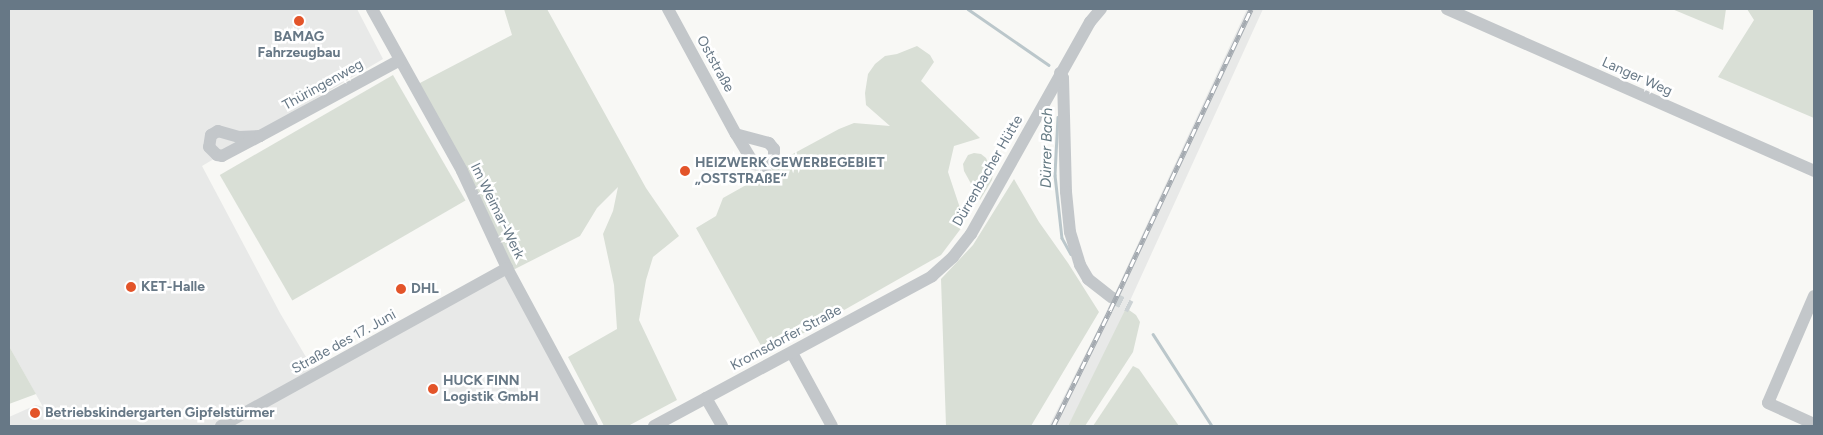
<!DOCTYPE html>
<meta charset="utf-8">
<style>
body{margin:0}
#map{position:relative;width:1823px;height:435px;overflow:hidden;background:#f8f8f5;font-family:Figtree,sans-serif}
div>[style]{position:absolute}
.built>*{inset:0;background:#e8e9e8}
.green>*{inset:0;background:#d9dfd6;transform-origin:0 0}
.stream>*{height:2.5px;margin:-1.25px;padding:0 1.25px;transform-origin:1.25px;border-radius:1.25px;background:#bbc7cb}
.minor-tunnel>*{height:12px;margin-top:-6px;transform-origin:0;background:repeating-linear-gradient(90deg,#ccd2d4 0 12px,transparent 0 18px)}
.minor>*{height:12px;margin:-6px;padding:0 6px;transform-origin:6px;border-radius:6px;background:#c3c7ca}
.rail>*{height:4.5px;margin-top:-2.25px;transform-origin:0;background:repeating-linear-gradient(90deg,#fff 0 8px,#a4aab0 0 16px);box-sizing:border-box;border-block:1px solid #a4aab0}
.dots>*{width:14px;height:14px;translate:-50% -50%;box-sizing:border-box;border:2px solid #fff;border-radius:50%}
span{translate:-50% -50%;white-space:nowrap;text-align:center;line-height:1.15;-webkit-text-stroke:5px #fff;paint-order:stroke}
.poi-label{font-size:14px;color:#677886;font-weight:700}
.left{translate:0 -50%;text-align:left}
.street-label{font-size:14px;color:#677886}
.water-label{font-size:15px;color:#637982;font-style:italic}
.frame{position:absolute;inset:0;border:10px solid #677886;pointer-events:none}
</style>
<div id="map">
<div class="built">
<div style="clip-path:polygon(9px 9px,357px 9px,383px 59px,202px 166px,280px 313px,316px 374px,507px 268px,592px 426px,9px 426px,9px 417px,36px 405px,43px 407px,9px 346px)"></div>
<div style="clip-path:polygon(1247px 9px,1263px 9px,1113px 338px,1068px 426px,1049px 426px,1101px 323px)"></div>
</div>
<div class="green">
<div style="clip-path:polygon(504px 9px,547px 9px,646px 188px,679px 236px,653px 257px,646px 280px,639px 320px,677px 400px,628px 426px,604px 426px,568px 357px,617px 329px,614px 285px,603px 234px,613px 211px,618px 187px,597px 208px,580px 236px,513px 270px,418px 84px,512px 35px)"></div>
<div style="clip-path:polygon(1672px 9px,1726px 9px,1723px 30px,1708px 24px)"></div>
<div style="clip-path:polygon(1747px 9px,1814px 9px,1814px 118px,1718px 77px,1754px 20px)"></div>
<div style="clip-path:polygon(917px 46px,930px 55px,934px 62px,921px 81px,980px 138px,954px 146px,948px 172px,965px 223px,941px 255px,772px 351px,764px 351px,696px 228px,716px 216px,723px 198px,766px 174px,778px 162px,839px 129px,854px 123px,890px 126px,866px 105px,865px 93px,868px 74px,875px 64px,885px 56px,897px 54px)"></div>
<div style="left:393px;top:75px;width:145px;height:200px;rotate:60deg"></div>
<div style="clip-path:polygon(974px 153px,981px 154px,986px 158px,993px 173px,992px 180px,980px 200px,964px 171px,963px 164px,968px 155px)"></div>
<div style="clip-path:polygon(1014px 179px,1039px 222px,1068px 263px,1099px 312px,1031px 426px,946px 426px,941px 279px,973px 245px)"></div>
<div style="clip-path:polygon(1130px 300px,1132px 303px,1129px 310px,1136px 315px,1140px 322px,1133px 352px,1085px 426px,1068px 426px)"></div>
<div style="clip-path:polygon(9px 346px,36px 394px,9px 404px)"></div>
<div style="clip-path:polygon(1133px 366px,1139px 369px,1179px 426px,1093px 426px)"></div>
</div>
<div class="stream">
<div style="left:968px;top:9px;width:98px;rotate:34.7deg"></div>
<div style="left:1058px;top:117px;width:58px;rotate:93deg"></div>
<div style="left:1055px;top:175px;width:63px;rotate:83.7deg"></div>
<div style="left:1062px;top:238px;width:18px;rotate:61deg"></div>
<div style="left:1153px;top:334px;width:109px;rotate:57.3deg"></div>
</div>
<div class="minor-tunnel">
<div style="left:1111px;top:297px;width:22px;rotate:27deg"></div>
</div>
<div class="minor">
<div style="left:372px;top:9px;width:185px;rotate:60.9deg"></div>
<div style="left:462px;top:171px;width:107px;rotate:65.1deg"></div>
<div style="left:507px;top:268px;width:179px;rotate:61.7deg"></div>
<div style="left:668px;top:9px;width:142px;rotate:61.5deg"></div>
<div style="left:736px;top:134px;width:35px;rotate:59deg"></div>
<div style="left:754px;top:164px;width:11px;rotate:10deg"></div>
<div style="left:765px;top:166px;width:6px;rotate:-31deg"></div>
<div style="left:770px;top:163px;width:8px;rotate:-60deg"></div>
<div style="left:774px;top:156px;width:7px;rotate:-90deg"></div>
<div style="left:774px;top:149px;width:8px;rotate:-130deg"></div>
<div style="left:769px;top:143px;width:34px;rotate:-165deg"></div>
<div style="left:1447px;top:9px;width:401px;rotate:23.8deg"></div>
<div style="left:1060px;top:73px;width:6px;rotate:59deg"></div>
<div style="left:1063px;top:78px;width:114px;rotate:88.5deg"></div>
<div style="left:1066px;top:192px;width:40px;rotate:84.3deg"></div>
<div style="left:1070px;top:232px;width:34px;rotate:73deg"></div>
<div style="left:1080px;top:265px;width:16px;rotate:60deg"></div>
<div style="left:1088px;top:279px;width:29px;rotate:38deg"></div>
<div style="left:260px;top:136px;width:21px;rotate:177deg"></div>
<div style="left:239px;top:137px;width:22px;rotate:-164deg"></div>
<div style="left:218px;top:131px;width:8px;rotate:150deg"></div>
<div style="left:211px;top:135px;width:12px;rotate:99deg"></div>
<div style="left:209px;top:147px;width:11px;rotate:45deg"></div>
<div style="left:217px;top:155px;width:5px;rotate:11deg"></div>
<div style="left:222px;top:156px;width:43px;rotate:-27.8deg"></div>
<div style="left:260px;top:136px;width:159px;rotate:-28.5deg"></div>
<div style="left:1814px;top:296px;width:116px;rotate:113.3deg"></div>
<div style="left:1768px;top:403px;width:51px;rotate:24.5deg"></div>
<div style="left:792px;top:353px;width:83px;rotate:61.3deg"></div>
<div style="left:706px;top:398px;width:32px;rotate:60deg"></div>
<div style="left:221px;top:426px;width:327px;rotate:-28.9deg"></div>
<div style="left:654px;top:426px;width:316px;rotate:-28.3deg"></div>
<div style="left:932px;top:276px;width:28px;rotate:-42deg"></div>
<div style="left:953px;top:257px;width:29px;rotate:-52deg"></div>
<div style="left:971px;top:234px;width:243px;rotate:-60.7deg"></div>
<div style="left:1090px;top:22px;width:17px;rotate:-50deg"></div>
</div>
<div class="rail">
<div style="left:1053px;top:426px;width:129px;rotate:-63.8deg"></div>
<div style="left:1110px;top:310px;width:332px;rotate:-64.9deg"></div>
</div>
<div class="dots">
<div style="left:299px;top:21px;background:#e35429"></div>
<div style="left:685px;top:171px;background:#e35429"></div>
<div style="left:131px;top:287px;background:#e35429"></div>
<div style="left:401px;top:289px;background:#e35429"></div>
<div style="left:433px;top:389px;background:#e35429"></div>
<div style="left:35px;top:413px;background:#e35429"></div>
</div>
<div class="poi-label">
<span style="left:299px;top:45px">BAMAG<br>Fahrzeugbau</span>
<span class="left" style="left:695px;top:171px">HEIZWERK GEWERBEGEBIET<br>„OSTSTRAßE“</span>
<span class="left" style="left:141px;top:287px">KET-Halle</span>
<span class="left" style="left:411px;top:289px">DHL</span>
<span class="left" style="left:443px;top:389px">HUCK FINN<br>Logistik GmbH</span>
<span class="left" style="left:45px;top:413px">Betriebskindergarten Gipfelstürmer</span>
</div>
<div class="street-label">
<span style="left:715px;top:64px;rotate:61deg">Oststraße</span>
<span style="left:1637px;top:77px;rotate:24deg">Langer Weg</span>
<span style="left:323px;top:85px;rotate:-29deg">Thüringenweg</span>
<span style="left:988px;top:171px;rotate:-60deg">Dürrenbacher Hütte</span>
<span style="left:497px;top:211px;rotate:64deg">Im Weimar-Werk</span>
<span style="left:786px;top:338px;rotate:-28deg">Kromsdorfer Straße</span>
<span style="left:344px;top:342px;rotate:-29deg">Straße des 17. Juni</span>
</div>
<div class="water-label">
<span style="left:1047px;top:148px;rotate:-89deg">Dürrer Bach</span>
</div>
<div class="frame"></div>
</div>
